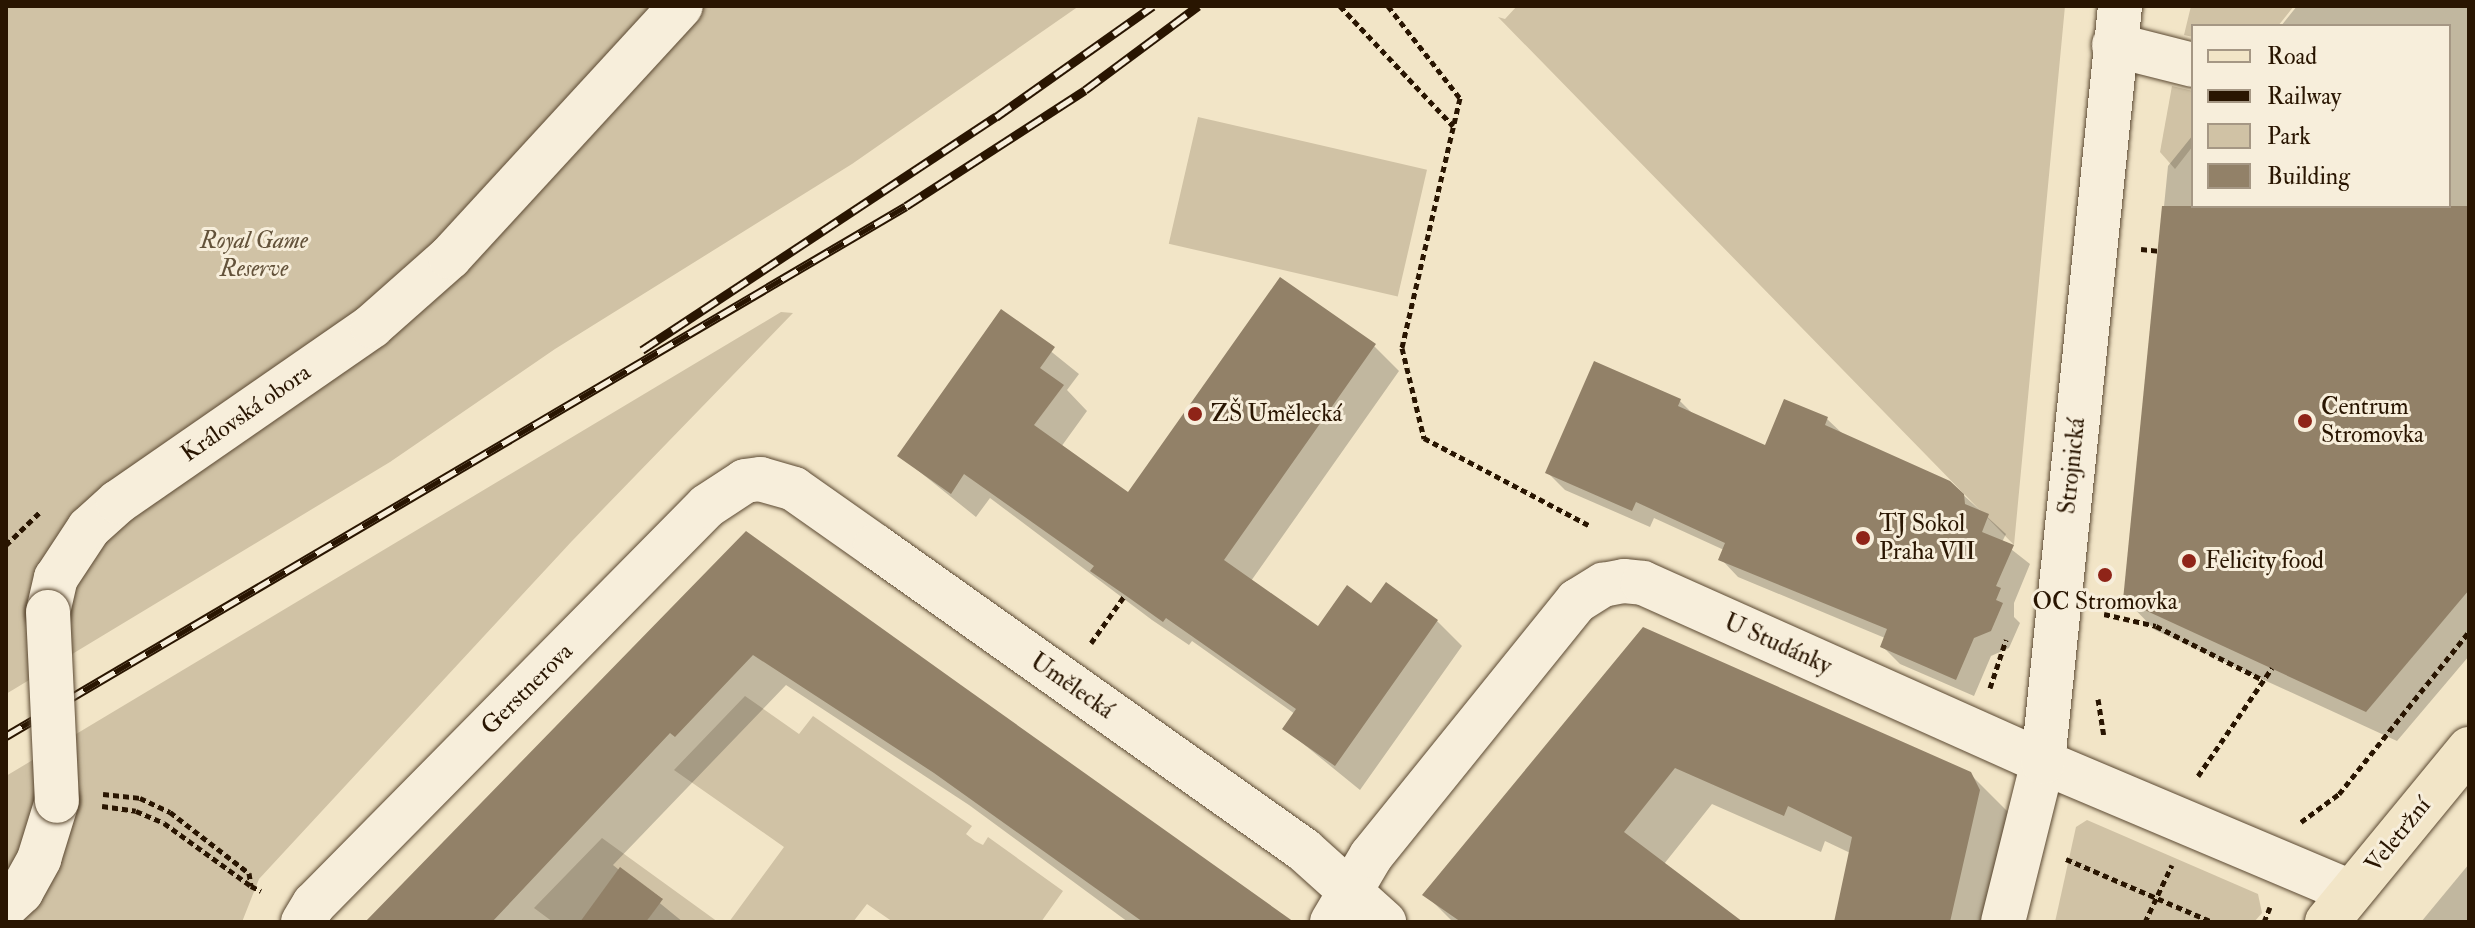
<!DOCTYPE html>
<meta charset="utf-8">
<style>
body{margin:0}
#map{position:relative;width:2475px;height:928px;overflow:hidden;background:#f2e5c7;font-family:"IM FELL Double Pica",serif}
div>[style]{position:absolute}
.green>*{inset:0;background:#d0c2a5;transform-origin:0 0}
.shadow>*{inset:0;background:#0003}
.building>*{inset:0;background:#928168}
.path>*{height:5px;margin-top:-2.5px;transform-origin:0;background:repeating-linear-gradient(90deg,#291501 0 6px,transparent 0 10px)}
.roads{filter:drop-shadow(0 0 2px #5b4932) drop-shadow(0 0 2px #5b4932)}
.minor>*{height:44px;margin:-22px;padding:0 22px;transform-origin:22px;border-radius:22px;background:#f7eedb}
.major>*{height:44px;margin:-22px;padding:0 22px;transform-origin:22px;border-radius:22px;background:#f2e5c7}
.rail>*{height:9px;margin-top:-4.5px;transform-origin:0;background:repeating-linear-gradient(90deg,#f7eedb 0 18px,#291501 0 36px);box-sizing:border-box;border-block:2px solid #291501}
.bridges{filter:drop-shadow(0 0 2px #5b4932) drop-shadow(0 0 2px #5b4932)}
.minor-bridge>*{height:44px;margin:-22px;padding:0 22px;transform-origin:22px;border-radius:22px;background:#f7eedb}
.dots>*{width:22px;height:22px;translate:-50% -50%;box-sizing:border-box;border:4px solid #f7eedb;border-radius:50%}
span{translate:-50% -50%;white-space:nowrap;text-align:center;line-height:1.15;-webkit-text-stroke:6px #f7eedb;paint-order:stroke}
.park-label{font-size:24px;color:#63523a;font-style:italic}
.poi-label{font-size:24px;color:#291501}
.left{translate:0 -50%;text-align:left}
.street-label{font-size:24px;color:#291501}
.frame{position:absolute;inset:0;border:8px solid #291501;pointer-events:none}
.legend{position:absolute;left:2191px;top:24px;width:260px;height:184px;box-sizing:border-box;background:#f7eedb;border:2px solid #a59784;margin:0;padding:10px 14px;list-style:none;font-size:24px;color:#291501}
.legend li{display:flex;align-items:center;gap:16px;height:40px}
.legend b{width:40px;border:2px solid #a59784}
</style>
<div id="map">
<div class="green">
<div style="clip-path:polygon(6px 6px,1079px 6px,852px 164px,555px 349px,390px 462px,6px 694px)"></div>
<div style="clip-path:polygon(1517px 6px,2065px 6px,2014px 545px,1498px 17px,1505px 19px)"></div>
<div style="clip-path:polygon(2191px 6px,2294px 6px,2278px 26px,2193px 26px,2193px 37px,2184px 35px)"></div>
<div style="clip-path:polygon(2172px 86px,2193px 91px,2193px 146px,2175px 169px,2160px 152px)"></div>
<div style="left:1198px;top:117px;width:235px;height:130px;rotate:13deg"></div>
<div style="clip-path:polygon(781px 312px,793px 313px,572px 541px,259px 879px,242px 922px,6px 922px,6px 776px)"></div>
<div style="clip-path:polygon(745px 696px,799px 734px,813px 716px,972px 826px,966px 834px,975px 841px,983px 845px,988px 837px,1063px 891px,1041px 922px,893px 922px,867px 904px,853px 922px,729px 922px,784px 847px,674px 770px)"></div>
<div style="clip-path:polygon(2087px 820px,2258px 894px,2262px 913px,2254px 922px,2055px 922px,2076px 827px)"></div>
<div style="clip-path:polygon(602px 838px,718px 922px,646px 922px,662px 898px,620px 868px,581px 922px,553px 922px,534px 908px)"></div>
</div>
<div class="shadow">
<div style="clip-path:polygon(2297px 6px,2469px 6px,2469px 656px,2397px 741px,2155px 630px,2125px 599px,2168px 166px,2193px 135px,2193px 206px,2449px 206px,2449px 26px,2281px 26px)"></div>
<div style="clip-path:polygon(1002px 312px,1079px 374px,1067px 390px,1087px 411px,1061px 447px,1128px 494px,1374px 346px,1399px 371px,1251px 581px,1319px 629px,1372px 605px,1437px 621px,1462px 646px,1360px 790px,1285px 729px,1295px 714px,1192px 641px,1189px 645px,1152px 620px,990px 498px,976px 517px,900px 456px)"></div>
<div style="clip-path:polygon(1680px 401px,1695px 416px,1766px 447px,1827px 419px,1845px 436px,1949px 482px,2006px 534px,2002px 542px,2030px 564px,2014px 603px,2014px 617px,2020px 623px,2009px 648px,1991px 656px,1974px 696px,1900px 664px,1882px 646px,1885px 638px,1738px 577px,1721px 559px,1724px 550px,1654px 518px,1650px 527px,1565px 490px,1547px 472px)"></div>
<div style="clip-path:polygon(746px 534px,1283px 922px,1128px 922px,969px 805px,786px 685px,613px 865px,683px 922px,367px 922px)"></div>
<div style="clip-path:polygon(1643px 630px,1970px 774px,2014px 818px,1991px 922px,1848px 922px,1863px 859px,1825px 841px,1821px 852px,1712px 804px,1664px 864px,1740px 922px,1453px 922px,1425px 894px)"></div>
<div style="clip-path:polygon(2469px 864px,2469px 922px,2421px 922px)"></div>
</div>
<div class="building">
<div style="clip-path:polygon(2162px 206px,2469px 206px,2469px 590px,2366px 712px,2123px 600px)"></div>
<div style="clip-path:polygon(1280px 277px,1376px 344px,1224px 560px,1318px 626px,1347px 585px,1371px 603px,1386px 582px,1438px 620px,1335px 766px,1282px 729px,1296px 709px,1166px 618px,1163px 622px,1125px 595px,1090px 571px,1094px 566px,964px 474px,951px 494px,897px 456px,1001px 309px,1055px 347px,1040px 368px,1064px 385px,1034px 425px,1128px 492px)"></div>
<div style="clip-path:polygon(1594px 361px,1681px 399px,1678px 406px,1765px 445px,1784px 399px,1828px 417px,1825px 425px,1950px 481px,1964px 494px,1965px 504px,1989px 514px,1982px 532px,2014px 545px,1996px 586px,2001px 588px,1996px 600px,2003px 603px,1991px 631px,1974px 638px,1956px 680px,1880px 647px,1887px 629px,1718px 560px,1725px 543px,1636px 502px,1632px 511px,1545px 473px)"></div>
<div style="clip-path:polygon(746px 531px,961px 685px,1294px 922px,1143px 922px,934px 773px,753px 655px,675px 737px,670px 733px,492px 922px,365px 922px)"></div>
<div style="clip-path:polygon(1643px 627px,1971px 772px,1980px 790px,1950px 922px,1834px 922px,1852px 837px,1788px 806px,1784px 816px,1675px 768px,1624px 832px,1743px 922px,1461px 922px,1422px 895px)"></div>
<div style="clip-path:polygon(620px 867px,663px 899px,646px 922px,580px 922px)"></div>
</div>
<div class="path">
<div style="left:1340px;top:6px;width:165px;rotate:46.7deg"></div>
<div style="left:1388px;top:6px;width:117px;rotate:52deg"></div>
<div style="left:1460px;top:98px;width:257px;rotate:103.1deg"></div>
<div style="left:1402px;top:348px;width:93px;rotate:76.3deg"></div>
<div style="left:1424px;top:438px;width:186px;rotate:27.9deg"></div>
<div style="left:2141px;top:249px;width:18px;rotate:6deg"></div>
<div style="left:6px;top:545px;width:49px;rotate:-44.2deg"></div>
<div style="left:2104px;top:614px;width:53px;rotate:13deg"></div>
<div style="left:2156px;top:626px;width:120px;rotate:26.8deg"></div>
<div style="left:1091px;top:643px;width:59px;rotate:-54.7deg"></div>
<div style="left:1990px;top:688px;width:51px;rotate:-71.6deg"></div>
<div style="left:2098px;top:699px;width:36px;rotate:81deg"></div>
<div style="left:2198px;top:776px;width:131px;rotate:-55.6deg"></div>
<div style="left:103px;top:794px;width:37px;rotate:6deg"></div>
<div style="left:140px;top:798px;width:33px;rotate:25deg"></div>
<div style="left:170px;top:812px;width:100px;rotate:37.7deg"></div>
<div style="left:249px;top:873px;width:13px;rotate:81deg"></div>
<div style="left:251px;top:886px;width:11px;rotate:27deg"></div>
<div style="left:102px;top:806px;width:34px;rotate:8deg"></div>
<div style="left:136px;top:811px;width:30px;rotate:23deg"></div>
<div style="left:164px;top:823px;width:107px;rotate:35.9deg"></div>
<div style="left:2301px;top:822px;width:47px;rotate:-36.4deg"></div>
<div style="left:2339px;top:794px;width:208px;rotate:-51.3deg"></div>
<div style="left:2066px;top:859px;width:159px;rotate:23.3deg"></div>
<div style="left:2145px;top:922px;width:63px;rotate:-64.7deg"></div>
<div style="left:2264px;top:922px;width:16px;rotate:-68deg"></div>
</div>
<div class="roads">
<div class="minor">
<div style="left:2114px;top:45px;width:81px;rotate:14.2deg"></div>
<div style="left:48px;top:612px;width:35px;rotate:-77deg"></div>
<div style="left:56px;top:578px;width:60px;rotate:-56.6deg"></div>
<div style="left:89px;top:528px;width:39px;rotate:-42deg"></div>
<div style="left:118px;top:502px;width:309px;rotate:-34.7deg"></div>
<div style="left:372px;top:326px;width:104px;rotate:-41.5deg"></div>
<div style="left:450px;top:257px;width:341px;rotate:-47.4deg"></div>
<div style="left:6px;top:906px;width:21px;rotate:-43deg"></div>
<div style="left:21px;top:892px;width:38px;rotate:-61deg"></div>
<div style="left:39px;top:859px;width:61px;rotate:-72.8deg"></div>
<div style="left:303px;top:922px;width:21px;rotate:-59deg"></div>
<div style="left:314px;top:904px;width:559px;rotate:-45.36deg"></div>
<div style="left:707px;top:506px;width:45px;rotate:-33.3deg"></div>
<div style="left:745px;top:481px;width:15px;rotate:-8deg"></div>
<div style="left:760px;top:479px;width:35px;rotate:16deg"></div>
<div style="left:794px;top:489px;width:99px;rotate:35.1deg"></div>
<div style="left:875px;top:546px;width:526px;rotate:35.32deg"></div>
<div style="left:1304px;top:850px;width:108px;rotate:42deg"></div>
<div style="left:1332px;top:922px;width:77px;rotate:-59.4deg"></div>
<div style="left:1371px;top:856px;width:328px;rotate:-51.1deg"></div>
<div style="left:1577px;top:601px;width:31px;rotate:-32deg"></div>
<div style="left:1603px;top:585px;width:21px;rotate:-11deg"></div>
<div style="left:1624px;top:581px;width:19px;rotate:6deg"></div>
<div style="left:1643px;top:583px;width:438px;rotate:24.1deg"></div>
<div style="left:2043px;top:762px;width:334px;rotate:22.9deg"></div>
<div style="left:2003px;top:922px;width:165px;rotate:-76deg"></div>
<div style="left:2043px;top:762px;width:760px;rotate:-84.18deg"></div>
</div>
<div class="major">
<div style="left:2327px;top:922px;width:224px;rotate:-50.6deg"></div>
</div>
</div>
<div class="rail">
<div style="left:642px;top:350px;width:424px;rotate:-33.4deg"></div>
<div style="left:996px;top:117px;width:192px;rotate:-35.3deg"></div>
<div style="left:6px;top:736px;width:1044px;rotate:-30.49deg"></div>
<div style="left:906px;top:206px;width:213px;rotate:-32.9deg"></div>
<div style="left:1085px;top:90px;width:141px;rotate:-36.6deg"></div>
</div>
<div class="bridges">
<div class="minor-bridge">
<div style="left:48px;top:612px;width:189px;rotate:87.3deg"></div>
</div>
</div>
<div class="dots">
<div style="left:1195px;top:414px;background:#8f2418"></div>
<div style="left:2305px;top:421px;background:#8f2418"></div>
<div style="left:1863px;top:538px;background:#8f2418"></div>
<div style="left:2189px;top:561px;background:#8f2418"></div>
<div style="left:2105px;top:575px;background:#8f2418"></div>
</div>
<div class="park-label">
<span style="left:254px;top:255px">Royal Game<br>Reserve</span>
</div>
<div class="poi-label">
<span class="left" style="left:2321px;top:421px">Centrum<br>Stromovka</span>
<span class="left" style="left:1211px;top:414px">ZŠ Umělecká</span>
<span class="left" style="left:1879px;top:538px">TJ Sokol<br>Praha VII</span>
<span class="left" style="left:2205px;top:561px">Felicity food</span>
<span style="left:2105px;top:602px">OC Stromovka</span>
</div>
<div class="street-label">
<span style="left:246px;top:413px;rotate:-35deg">Královská obora</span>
<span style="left:2072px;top:466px;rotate:-84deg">Strojnická</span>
<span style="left:1778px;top:644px;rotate:24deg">U Studánky</span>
<span style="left:1072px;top:686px;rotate:35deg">Umělecká</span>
<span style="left:527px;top:689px;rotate:-45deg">Gerstnerova</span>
<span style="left:2398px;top:835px;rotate:-51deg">Veletržní</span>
</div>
<div class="frame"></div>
<ul class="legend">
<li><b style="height:10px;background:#f2e5c7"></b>Road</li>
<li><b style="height:10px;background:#291501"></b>Railway</li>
<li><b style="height:22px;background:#d0c2a5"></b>Park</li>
<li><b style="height:22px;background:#928168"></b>Building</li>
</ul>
</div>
